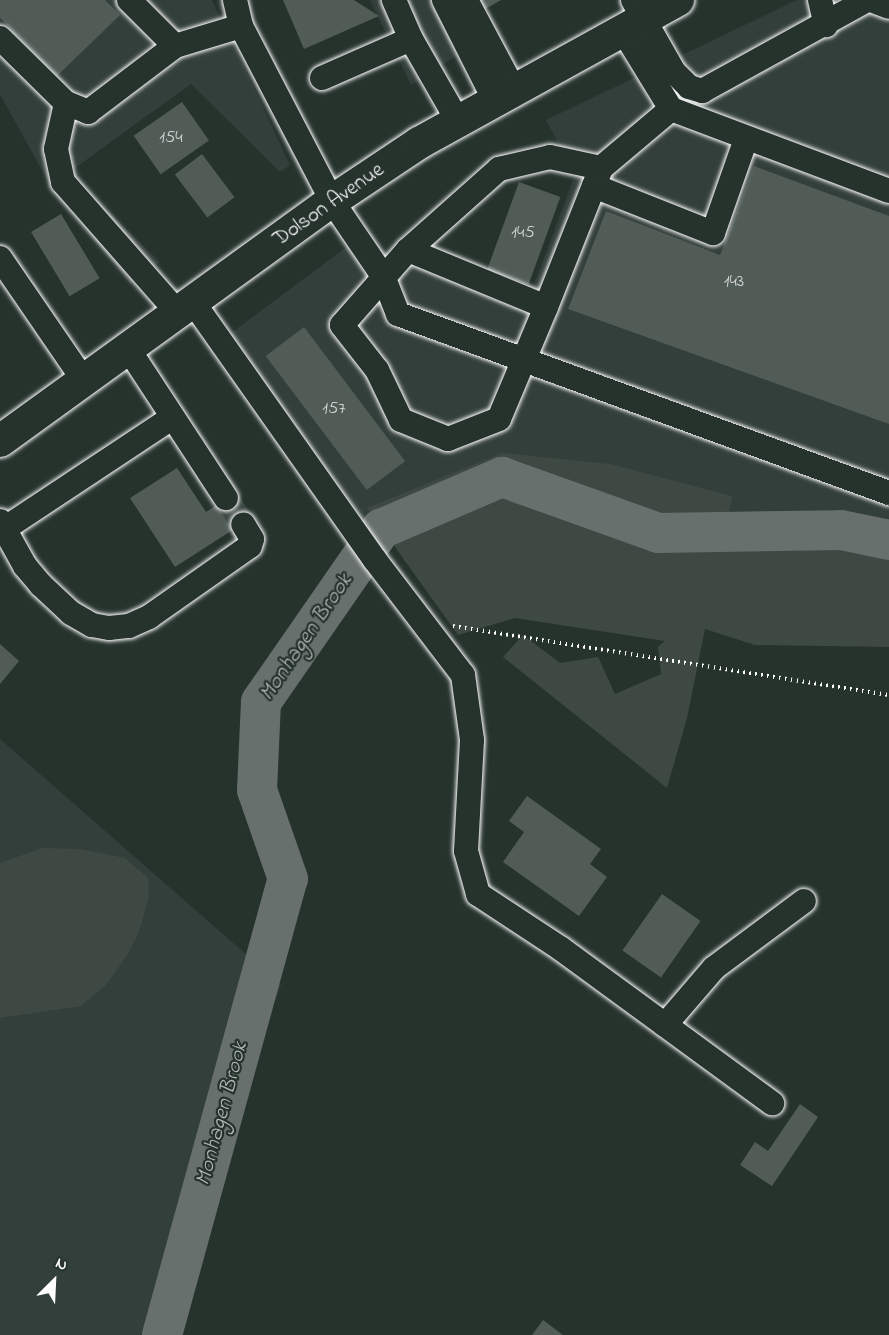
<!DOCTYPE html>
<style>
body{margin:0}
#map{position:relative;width:889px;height:1335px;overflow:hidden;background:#26332d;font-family:"Indie Flower",sans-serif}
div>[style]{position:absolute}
.built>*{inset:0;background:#333f3a}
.green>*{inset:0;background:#3e4944}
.river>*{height:40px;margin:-20px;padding:0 20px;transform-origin:20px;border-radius:20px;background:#67706c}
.building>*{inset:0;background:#515c57;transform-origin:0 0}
.minor-tunnel>*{height:24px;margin-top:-12px;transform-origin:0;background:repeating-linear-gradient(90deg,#3c4742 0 24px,transparent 0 36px)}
.path>*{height:4px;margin-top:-2px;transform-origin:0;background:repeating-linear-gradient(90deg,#fff 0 1.5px,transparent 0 6px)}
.roads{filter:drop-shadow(0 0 2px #fff) drop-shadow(0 0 2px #fff)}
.minor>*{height:24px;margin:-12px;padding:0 12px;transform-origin:12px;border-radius:12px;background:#26332d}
.major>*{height:32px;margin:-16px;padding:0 16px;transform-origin:16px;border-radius:16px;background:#26332d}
span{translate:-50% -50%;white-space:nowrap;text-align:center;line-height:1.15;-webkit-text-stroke:4.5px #26332d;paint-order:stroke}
.number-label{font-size:18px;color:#d4d6d5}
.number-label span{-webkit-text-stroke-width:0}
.street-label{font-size:21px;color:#fff}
.water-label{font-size:22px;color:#b3b8b6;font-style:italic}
.north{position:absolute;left:24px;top:1251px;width:60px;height:60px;-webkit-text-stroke:4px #26332d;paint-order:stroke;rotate:24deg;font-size:16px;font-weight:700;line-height:24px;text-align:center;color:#fff}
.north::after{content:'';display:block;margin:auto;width:21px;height:27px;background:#fff;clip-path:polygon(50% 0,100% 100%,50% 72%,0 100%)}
</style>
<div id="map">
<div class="built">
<div style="clip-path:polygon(0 0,212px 0,290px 165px,280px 172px,191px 84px,68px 173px,160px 262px,130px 284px,45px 176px,0 94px)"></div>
<div style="clip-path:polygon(370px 0,443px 0,468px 48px,411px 85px)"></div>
<div style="clip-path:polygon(797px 0,889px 0,889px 543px,832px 531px,649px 534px,493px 477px,367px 533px,227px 336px,356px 240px,526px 306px,575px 175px,546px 120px)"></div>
<div style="clip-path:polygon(0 739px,281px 985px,145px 1335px,0 1335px)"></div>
</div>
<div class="green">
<div style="clip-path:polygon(502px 453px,610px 464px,732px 496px,724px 539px,768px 543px,889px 519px,889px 647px,755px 645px,705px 629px,687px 718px,667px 788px,503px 657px,523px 635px,560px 663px,598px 657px,615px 694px,661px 674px,658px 647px,665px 641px,515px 618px,458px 635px,367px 508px)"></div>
<div style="clip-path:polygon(42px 848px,80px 849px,125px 858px,148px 878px,149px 896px,139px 932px,126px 957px,106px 985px,81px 1006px,0 1018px,0 863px)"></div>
</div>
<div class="river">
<div style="left:162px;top:1335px;width:473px;rotate:-74.6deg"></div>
<div style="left:288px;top:879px;width:94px;rotate:-109.2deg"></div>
<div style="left:257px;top:790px;width:88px;rotate:-87.4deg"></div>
<div style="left:261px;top:702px;width:211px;rotate:-55.3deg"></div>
<div style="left:381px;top:529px;width:132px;rotate:-23.3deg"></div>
<div style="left:502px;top:477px;width:166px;rotate:19.7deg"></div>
<div style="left:658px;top:533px;width:183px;rotate:-0.9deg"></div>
<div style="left:841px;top:530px;width:49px;rotate:11.8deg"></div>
</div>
<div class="building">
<div style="clip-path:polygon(0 0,105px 0,120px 15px,57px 76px,0 18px)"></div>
<div style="clip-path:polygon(283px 0,354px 0,379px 16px,304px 49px)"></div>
<div style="clip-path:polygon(474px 0,501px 0,480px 12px)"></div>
<div style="left:182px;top:102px;width:47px;height:59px;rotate:55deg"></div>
<div style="left:202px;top:154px;width:54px;height:34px;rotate:53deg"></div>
<div style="clip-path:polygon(754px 166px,889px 216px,889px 424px,568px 309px,606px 211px,720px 255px)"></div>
<div style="left:519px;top:182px;width:44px;height:93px;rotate:20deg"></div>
<div style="left:61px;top:214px;width:75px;height:35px;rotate:59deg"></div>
<div style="left:304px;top:327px;width:168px;height:48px;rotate:53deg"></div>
<div style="clip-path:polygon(177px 468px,206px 512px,232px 495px,248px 520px,175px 567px,130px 498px)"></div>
<div style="clip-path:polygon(0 644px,19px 661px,0 684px)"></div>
<div style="clip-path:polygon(527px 796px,601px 849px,590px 864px,607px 877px,579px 916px,503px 862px,524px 832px,509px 821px)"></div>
<div style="left:662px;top:894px;width:47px;height:69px;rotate:35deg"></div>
<div style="clip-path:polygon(800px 1104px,818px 1117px,772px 1186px,740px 1165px,755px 1142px,768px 1151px)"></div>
<div style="clip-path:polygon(543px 1320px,563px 1335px,532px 1335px)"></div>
</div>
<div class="minor-tunnel">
<div style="left:226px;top:498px;width:31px;rotate:57deg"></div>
</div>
<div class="path">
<div style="left:453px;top:626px;width:441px;rotate:9deg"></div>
</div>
<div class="roads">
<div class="minor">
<div style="left:129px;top:0;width:65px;rotate:45deg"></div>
<div style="left:235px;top:0;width:27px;rotate:77deg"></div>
<div style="left:444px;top:0;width:111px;rotate:63.2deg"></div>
<div style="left:466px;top:0;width:100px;rotate:61.9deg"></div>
<div style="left:633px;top:0;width:83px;rotate:60.3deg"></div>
<div style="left:674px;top:72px;width:21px;rotate:45deg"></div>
<div style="left:689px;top:87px;width:14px;rotate:17deg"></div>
<div style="left:702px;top:91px;width:188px;rotate:-28.9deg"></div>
<div style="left:820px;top:0;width:26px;rotate:77deg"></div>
<div style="left:871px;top:0;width:19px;rotate:21deg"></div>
<div style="left:622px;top:29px;width:94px;rotate:58.5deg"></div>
<div style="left:671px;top:109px;width:233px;rotate:20.6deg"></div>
<div style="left:0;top:38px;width:93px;rotate:44.6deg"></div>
<div style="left:66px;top:103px;width:24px;rotate:22deg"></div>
<div style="left:88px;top:112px;width:109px;rotate:-37.2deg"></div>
<div style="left:175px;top:46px;width:69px;rotate:-16.9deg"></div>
<div style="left:241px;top:26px;width:197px;rotate:62.5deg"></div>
<div style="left:332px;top:201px;width:91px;rotate:55.8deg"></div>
<div style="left:383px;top:276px;width:41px;rotate:68.5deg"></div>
<div style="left:398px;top:314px;width:523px;rotate:20.03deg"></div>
<div style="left:411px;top:39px;width:95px;rotate:60.2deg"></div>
<div style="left:322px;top:78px;width:97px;rotate:-23.7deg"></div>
<div style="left:411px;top:39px;width:43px;rotate:-113.6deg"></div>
<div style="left:66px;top:103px;width:47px;rotate:102.3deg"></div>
<div style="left:56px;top:149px;width:34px;rotate:78deg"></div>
<div style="left:63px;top:182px;width:174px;rotate:48.7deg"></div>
<div style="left:594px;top:186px;width:128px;rotate:21.6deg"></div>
<div style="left:713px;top:233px;width:100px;rotate:-70.7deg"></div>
<div style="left:408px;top:250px;width:149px;rotate:22.4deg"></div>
<div style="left:546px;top:307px;width:121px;rotate:112.8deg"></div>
<div style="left:499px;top:419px;width:55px;rotate:158.6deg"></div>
<div style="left:448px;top:439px;width:51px;rotate:-158deg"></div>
<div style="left:401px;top:420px;width:55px;rotate:-115.6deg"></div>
<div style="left:377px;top:370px;width:57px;rotate:-127.9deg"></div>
<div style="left:342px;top:325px;width:100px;rotate:-48.7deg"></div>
<div style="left:408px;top:250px;width:122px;rotate:-41.7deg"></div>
<div style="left:499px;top:169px;width:52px;rotate:-13.2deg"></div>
<div style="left:550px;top:157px;width:52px;rotate:12.2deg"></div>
<div style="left:0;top:258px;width:150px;rotate:55.6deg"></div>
<div style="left:193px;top:302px;width:316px;rotate:54.8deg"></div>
<div style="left:375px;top:560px;width:145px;rotate:52.6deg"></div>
<div style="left:463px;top:675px;width:66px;rotate:82.1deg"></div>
<div style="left:472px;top:740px;width:111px;rotate:93.1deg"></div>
<div style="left:466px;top:851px;width:45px;rotate:74.4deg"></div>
<div style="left:478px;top:894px;width:98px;rotate:33.4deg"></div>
<div style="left:560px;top:948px;width:263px;rotate:36.2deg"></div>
<div style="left:546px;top:307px;width:149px;rotate:-68.4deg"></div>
<div style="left:601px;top:168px;width:92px;rotate:-40.1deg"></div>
<div style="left:129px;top:350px;width:177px;rotate:56.8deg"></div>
<div style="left:0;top:521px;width:51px;rotate:60.9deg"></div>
<div style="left:25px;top:566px;width:25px;rotate:50deg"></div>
<div style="left:41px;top:585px;width:41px;rotate:43deg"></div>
<div style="left:71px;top:613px;width:24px;rotate:30deg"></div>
<div style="left:92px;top:625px;width:17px;rotate:10deg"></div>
<div style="left:109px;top:628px;width:20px;rotate:-6deg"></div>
<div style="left:129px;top:626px;width:22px;rotate:-24deg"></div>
<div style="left:149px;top:617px;width:123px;rotate:-35.1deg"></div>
<div style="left:250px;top:546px;width:7px;rotate:-74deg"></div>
<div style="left:252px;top:539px;width:17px;rotate:-121deg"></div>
<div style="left:4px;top:529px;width:201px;rotate:-33.5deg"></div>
<div style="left:665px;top:1025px;width:75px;rotate:-49.3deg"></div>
<div style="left:714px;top:968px;width:112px;rotate:-36.7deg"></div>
</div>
<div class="major">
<div style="left:0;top:441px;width:410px;rotate:-35.9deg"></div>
<div style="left:332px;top:201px;width:105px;rotate:-33.7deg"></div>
<div style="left:419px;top:143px;width:296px;rotate:-28.9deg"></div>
</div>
</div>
<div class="number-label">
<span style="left:171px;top:138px">154</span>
<span style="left:523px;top:233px">145</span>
<span style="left:734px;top:282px">143</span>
<span style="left:334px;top:409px">157</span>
</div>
<div class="street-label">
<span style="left:329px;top:205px;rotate:-35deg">Dolson Avenue</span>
</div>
<div class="water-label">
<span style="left:307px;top:638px;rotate:-56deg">Monhagen Brook</span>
<span style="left:223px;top:1114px;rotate:-75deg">Monhagen Brook</span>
</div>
<div class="north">N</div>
</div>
